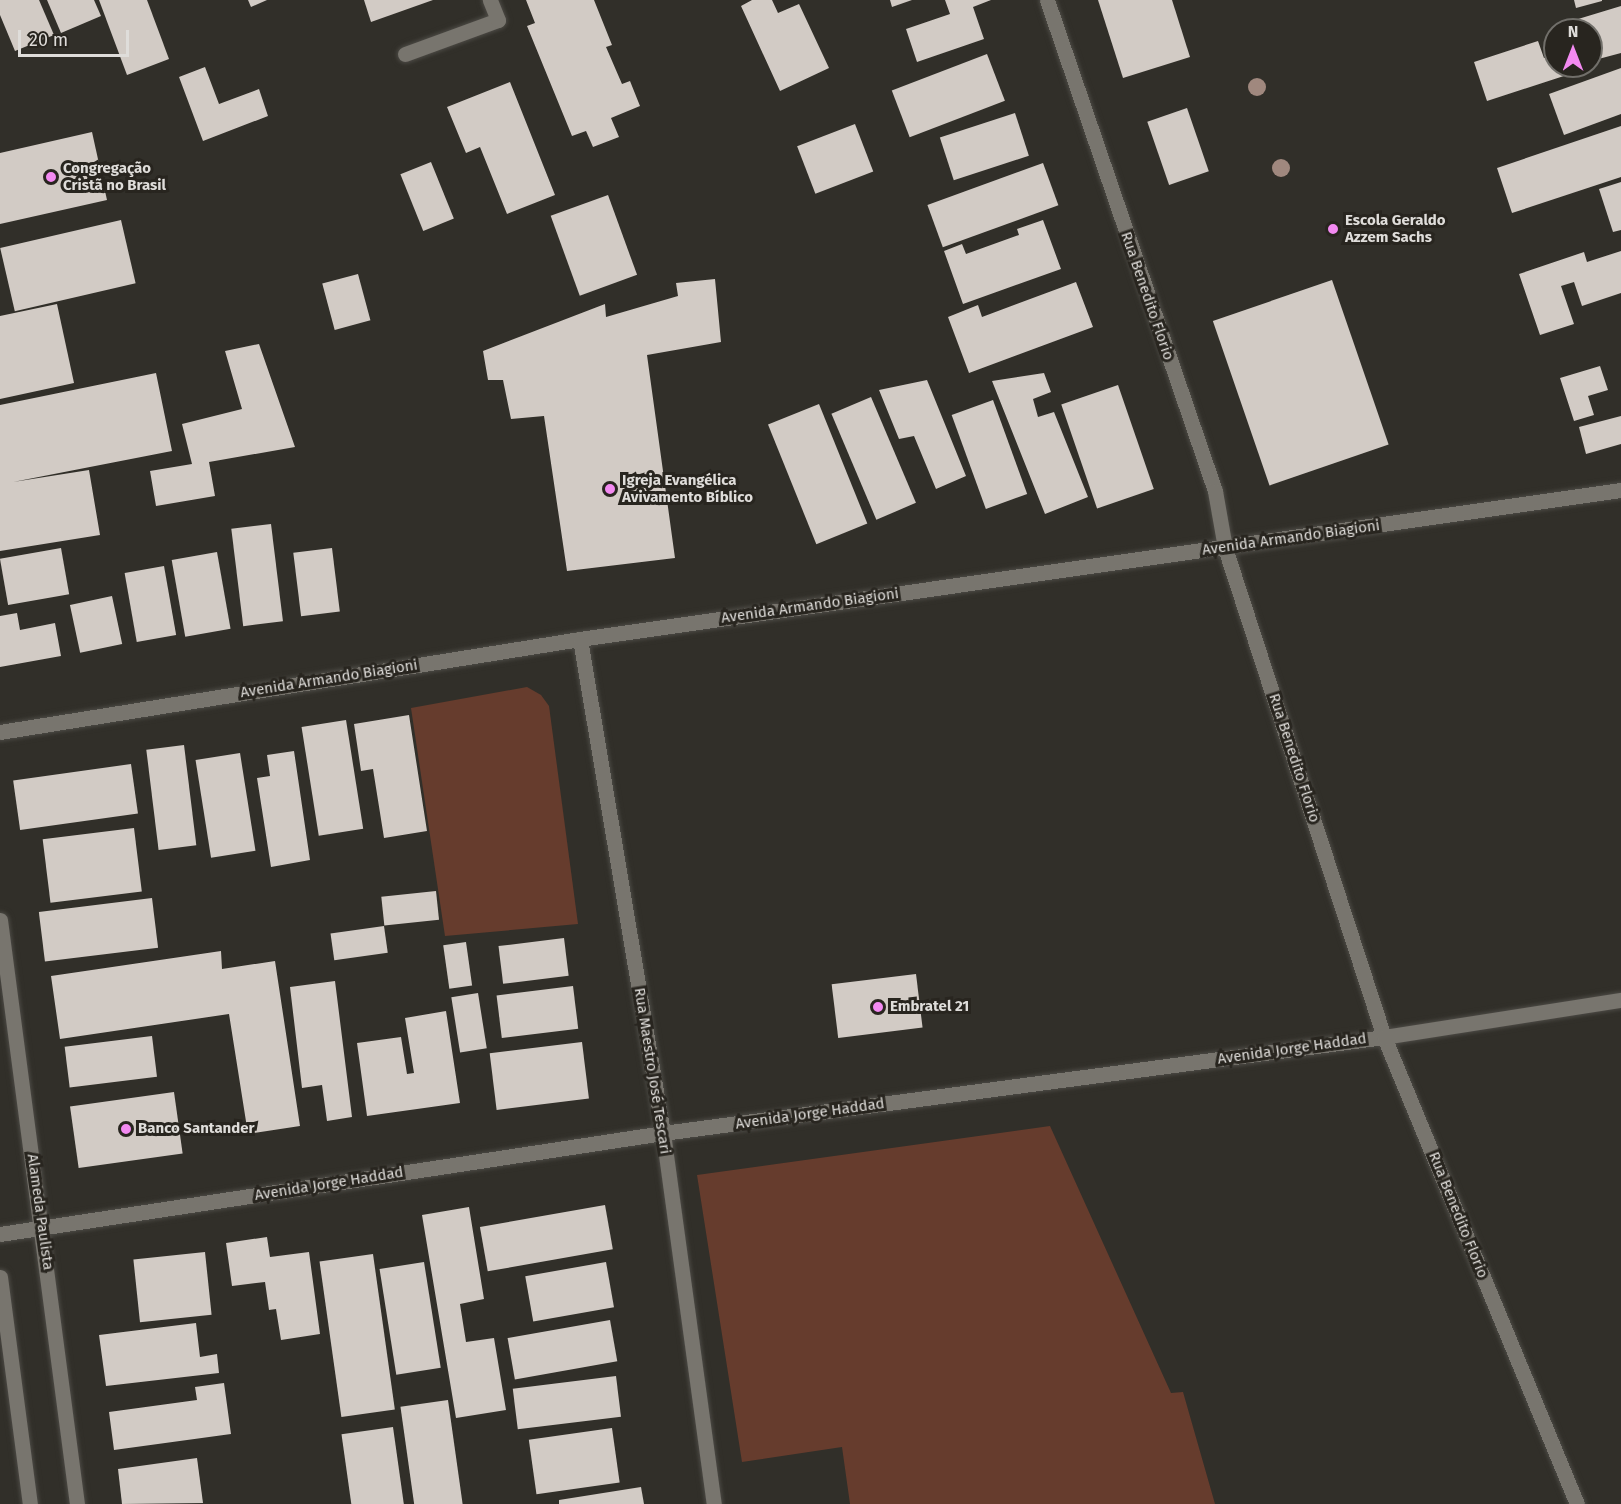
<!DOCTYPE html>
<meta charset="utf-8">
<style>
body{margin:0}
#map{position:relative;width:1621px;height:1504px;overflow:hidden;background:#312f29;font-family:"Fira Sans",sans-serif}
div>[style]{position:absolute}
.green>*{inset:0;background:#663c2d}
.building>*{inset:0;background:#d2cbc5;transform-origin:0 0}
.roads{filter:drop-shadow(0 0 2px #4c4a45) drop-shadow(0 0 2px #4c4a45)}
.lane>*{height:15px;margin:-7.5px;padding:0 7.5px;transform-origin:7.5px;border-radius:7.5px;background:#78756e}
.street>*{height:15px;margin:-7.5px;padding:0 7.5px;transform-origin:7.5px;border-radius:7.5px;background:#78756e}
.secondary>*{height:15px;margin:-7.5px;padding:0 7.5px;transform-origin:7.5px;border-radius:7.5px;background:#78756e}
.trees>*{width:18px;height:18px;margin:-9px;border-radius:50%;background:#a0887e}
.dots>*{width:16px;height:16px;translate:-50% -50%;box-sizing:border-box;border:3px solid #28251f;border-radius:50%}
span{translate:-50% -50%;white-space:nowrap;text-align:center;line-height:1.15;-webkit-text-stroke:6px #28251f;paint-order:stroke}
.poi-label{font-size:15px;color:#dfddda;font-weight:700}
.left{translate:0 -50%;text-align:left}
.street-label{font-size:15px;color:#dfddda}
.north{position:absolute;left:1543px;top:18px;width:60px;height:60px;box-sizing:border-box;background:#28251f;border:2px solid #716f6a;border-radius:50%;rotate:0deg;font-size:16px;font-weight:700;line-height:24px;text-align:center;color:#dfddda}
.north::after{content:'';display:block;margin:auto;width:21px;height:27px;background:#f38af1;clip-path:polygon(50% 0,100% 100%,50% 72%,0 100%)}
.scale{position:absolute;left:18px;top:30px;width:111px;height:27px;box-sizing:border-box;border:3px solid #dfddda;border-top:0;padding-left:8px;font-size:18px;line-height:21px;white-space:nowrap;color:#dfddda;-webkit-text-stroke:4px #28251f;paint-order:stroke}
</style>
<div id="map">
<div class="green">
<div style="clip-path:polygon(527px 687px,541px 695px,549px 706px,578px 924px,445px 936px,411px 708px)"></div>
<div style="clip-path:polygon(1050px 1126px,1171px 1393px,1183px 1392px,1215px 1504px,850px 1504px,842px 1447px,742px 1462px,697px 1175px)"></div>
</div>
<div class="building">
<div style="clip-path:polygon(0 0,39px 0,54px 35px,15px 51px,0 15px)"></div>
<div style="clip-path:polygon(47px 0,94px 0,101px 16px,61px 33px)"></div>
<div style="clip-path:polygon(99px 0,147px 0,169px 59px,127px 75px)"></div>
<div style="clip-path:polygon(248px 0,267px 0,251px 7px)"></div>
<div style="clip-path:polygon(364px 0,433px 0,371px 22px)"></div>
<div style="clip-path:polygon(526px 0,594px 0,612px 45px,606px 47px,622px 84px,630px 81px,640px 106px,611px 118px,619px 137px,593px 147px,586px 131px,572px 136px,527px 26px,535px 23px)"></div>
<div style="clip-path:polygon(752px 0,772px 0,778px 13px,799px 4px,829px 68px,780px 91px,741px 6px)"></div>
<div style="clip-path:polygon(890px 0,912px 0,892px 7px)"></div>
<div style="clip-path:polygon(945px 0,991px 0,973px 7px,984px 39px,917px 62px,906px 29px,950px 14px)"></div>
<div style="clip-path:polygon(1098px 0,1172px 0,1190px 57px,1123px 78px)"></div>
<div style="clip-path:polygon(1574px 0,1602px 0,1602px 1px,1576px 8px)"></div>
<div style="clip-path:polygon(1621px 6px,1621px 53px,1591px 61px,1591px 30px,1567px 30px,1565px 23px)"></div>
<div style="clip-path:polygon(1538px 41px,1544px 58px,1555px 54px,1555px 66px,1567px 66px,1570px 74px,1487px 101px,1474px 62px)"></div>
<div style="left:987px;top:54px;width:50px;height:102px;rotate:69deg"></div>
<div style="clip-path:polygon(205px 67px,219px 104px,259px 89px,268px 116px,203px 141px,179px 77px)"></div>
<div style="clip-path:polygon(1621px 68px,1621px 114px,1564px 135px,1549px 94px)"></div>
<div style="clip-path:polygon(510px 82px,555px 195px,507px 214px,480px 147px,466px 153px,447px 107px)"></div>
<div style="left:1187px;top:108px;width:67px;height:42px;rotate:71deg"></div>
<div style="left:1015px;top:113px;width:45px;height:79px;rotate:72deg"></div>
<div style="left:855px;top:124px;width:51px;height:62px;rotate:69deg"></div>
<div style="clip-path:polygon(1621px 126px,1621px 177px,1512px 213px,1497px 168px)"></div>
<div style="clip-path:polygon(92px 132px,107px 200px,0 224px,0 153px)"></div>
<div style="left:431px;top:162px;width:61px;height:33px;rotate:68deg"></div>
<div style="left:1043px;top:163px;width:45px;height:123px;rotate:70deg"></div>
<div style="clip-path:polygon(1621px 182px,1621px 230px,1613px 232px,1599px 189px)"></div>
<div style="left:608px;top:195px;width:85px;height:61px;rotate:70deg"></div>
<div style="left:121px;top:220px;width:65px;height:124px;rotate:77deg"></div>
<div style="clip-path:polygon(1043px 220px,1061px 269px,963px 304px,944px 251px,962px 244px,966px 254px,1019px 235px,1017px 229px)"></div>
<div style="clip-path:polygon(1621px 251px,1621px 293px,1582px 306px,1574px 282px,1561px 286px,1574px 324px,1540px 335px,1519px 274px,1584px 252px,1587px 262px)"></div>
<div style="left:358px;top:274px;width:48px;height:37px;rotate:75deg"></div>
<div style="clip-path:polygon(715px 279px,721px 342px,647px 355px,675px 558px,567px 571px,544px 416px,511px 419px,503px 380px,488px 380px,483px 351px,605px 304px,606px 317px,678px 296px,676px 283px)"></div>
<div style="left:1332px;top:280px;width:174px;height:126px;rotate:71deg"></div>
<div style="clip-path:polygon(1076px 282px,1093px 327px,969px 373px,948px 317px,978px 305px,982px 317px)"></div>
<div style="clip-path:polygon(57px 304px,74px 383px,0 399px,0 316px)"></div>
<div style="clip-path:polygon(259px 344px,295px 447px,209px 462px,215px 496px,156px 506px,150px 471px,192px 464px,182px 424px,242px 409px,225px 351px)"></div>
<div style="clip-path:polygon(1600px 366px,1608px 390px,1588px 396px,1594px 415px,1574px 421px,1560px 378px)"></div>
<div style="clip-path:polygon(156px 373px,172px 451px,13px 482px,89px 470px,100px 535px,0 551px,0 405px)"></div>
<div style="clip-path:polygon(1044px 373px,1051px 392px,1033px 399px,1038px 417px,1054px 412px,1088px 497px,1045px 514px,992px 381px)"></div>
<div style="clip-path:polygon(927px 380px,966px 476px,936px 489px,914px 436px,899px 439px,879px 390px)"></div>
<div style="left:1118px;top:385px;width:110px;height:60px;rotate:71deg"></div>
<div style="left:871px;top:397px;width:115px;height:43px;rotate:67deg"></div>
<div style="left:993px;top:400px;width:100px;height:44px;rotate:70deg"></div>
<div style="left:819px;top:404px;width:129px;height:55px;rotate:68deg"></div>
<div style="clip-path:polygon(1621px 416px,1621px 444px,1586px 454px,1579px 427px)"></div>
<div style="left:271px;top:524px;width:98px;height:40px;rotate:83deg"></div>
<div style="left:61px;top:548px;width:47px;height:62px;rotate:80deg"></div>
<div style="left:332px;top:548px;width:64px;height:39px;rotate:83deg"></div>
<div style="left:217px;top:552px;width:78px;height:46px;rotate:80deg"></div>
<div style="left:164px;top:566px;width:70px;height:40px;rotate:80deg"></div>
<div style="left:112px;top:596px;width:49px;height:43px;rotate:78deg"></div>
<div style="clip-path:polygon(17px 613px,20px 630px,55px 623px,61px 656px,0 667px,0 616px)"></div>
<div style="clip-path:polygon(409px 715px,427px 831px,384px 838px,373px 769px,361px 771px,354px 724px)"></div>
<div style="left:346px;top:720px;width:110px;height:45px;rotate:81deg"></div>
<div style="left:184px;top:745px;width:101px;height:38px;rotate:83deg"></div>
<div style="clip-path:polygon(294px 751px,310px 860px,271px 867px,257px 778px,270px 776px,267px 755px)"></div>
<div style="left:240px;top:753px;width:99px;height:45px;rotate:81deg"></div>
<div style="left:131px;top:764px;width:50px;height:119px;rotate:82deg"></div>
<div style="left:134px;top:828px;width:64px;height:92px;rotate:83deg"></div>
<div style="left:436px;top:891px;width:29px;height:55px;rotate:84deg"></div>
<div style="left:152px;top:898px;width:50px;height:114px;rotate:83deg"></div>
<div style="left:384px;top:926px;width:27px;height:54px;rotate:82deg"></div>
<div style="left:564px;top:938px;width:38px;height:66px;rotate:83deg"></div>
<div style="left:466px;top:942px;width:44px;height:23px;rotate:82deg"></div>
<div style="clip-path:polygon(221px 951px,222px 969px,275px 961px,300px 1126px,248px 1134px,229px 1014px,60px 1039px,51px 976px)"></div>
<div style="left:916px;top:974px;width:54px;height:85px;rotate:83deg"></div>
<div style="clip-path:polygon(335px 981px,352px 1117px,327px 1121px,322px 1085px,302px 1088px,290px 987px)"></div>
<div style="left:573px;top:986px;width:43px;height:77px;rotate:83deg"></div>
<div style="left:478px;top:993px;width:56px;height:27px;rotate:81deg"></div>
<div style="clip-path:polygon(446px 1011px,460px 1103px,367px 1116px,357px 1043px,401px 1037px,407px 1074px,414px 1073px,405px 1018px)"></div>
<div style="left:152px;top:1036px;width:41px;height:88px;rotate:83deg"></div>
<div style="left:582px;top:1042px;width:57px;height:93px;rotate:83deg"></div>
<div style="left:174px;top:1092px;width:62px;height:105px;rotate:82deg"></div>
<div style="left:605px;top:1205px;width:45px;height:127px;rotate:80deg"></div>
<div style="clip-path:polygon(469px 1207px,484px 1299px,460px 1304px,466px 1342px,494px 1338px,506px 1410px,456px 1418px,422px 1215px)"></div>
<div style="clip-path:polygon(267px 1237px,270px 1257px,309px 1252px,320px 1334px,281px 1340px,276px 1309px,269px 1310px,265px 1282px,232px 1286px,226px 1243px)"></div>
<div style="left:205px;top:1252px;width:63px;height:72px;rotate:84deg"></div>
<div style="left:373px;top:1254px;width:157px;height:54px;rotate:82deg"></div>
<div style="left:424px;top:1262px;width:107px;height:45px;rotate:81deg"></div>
<div style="left:606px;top:1262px;width:46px;height:82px;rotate:80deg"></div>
<div style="left:610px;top:1320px;width:42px;height:104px;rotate:80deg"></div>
<div style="clip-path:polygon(196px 1323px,200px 1357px,217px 1354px,219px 1373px,106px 1386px,99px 1335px)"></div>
<div style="left:616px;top:1376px;width:41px;height:104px;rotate:83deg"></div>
<div style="clip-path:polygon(224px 1383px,231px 1434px,114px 1450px,109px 1412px,197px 1400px,195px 1387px)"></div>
<div style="left:448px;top:1400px;width:105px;height:48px;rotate:82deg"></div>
<div style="left:393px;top:1427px;width:78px;height:52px;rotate:82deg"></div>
<div style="left:612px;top:1428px;width:55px;height:84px;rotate:82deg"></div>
<div style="clip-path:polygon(197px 1458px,203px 1503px,122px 1504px,118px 1469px)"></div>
<div style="clip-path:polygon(641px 1487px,644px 1504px,559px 1504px,559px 1500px)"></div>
</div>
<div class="roads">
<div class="lane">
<div style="left:405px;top:54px;width:99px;rotate:-20.1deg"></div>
<div style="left:498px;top:20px;width:22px;rotate:-112deg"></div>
</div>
<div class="street">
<div style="left:1047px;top:0;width:519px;rotate:71.11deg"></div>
<div style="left:1215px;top:491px;width:58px;rotate:80deg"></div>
<div style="left:1225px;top:548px;width:514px;rotate:71.99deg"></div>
<div style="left:1384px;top:1037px;width:505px;rotate:67.55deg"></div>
<div style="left:580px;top:639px;width:501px;rotate:80.46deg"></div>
<div style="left:663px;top:1133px;width:374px;rotate:82.2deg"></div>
<div style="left:0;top:732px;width:587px;rotate:-9.11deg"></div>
<div style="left:580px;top:639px;width:1052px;rotate:-8.15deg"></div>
<div style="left:0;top:1234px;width:671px;rotate:-8.66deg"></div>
<div style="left:663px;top:1133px;width:727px;rotate:-7.58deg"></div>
<div style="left:1384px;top:1037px;width:240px;rotate:-8.9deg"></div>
</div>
<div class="secondary">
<div style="left:0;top:920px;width:589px;rotate:82.49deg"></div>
<div style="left:0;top:1277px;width:229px;rotate:82.5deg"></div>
</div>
</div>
<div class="trees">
<div style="left:1257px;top:87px"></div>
<div style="left:1281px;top:168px"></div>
</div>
<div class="dots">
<div style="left:51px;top:177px;background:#f38af1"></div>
<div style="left:1333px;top:229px;background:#f38af1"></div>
<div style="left:610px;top:489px;background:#f38af1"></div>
<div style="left:878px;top:1007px;background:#f38af1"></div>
<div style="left:126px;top:1129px;background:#f38af1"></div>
</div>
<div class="poi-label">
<span class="left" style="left:63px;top:177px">Congregação<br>Cristã no Brasil</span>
<span class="left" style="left:1345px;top:229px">Escola Geraldo<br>Azzem Sachs</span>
<span class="left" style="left:622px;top:489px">Igreja Evangélica<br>Avivamento Bíblico</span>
<span class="left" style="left:890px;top:1007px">Embratel 21</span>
<span class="left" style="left:138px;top:1129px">Banco Santander</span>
</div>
<div class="street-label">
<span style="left:1147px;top:296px;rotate:71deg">Rua Benedito Florio</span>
<span style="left:1291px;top:538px;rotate:-8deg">Avenida Armando Biagioni</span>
<span style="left:810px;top:606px;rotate:-8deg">Avenida Armando Biagioni</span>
<span style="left:329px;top:679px;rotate:-9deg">Avenida Armando Biagioni</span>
<span style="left:1294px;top:758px;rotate:72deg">Rua Benedito Florio</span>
<span style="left:1292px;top:1049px;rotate:-8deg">Avenida Jorge Haddad</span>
<span style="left:652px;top:1071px;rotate:81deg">Rua Maestro José Tescari</span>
<span style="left:810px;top:1114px;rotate:-8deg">Avenida Jorge Haddad</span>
<span style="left:329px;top:1184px;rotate:-9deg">Avenida Jorge Haddad</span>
<span style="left:40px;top:1212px;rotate:82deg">Alameda Paulista</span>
<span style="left:1458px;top:1215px;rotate:68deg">Rua Benedito Florio</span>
</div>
<div class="north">N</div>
<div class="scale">20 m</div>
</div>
